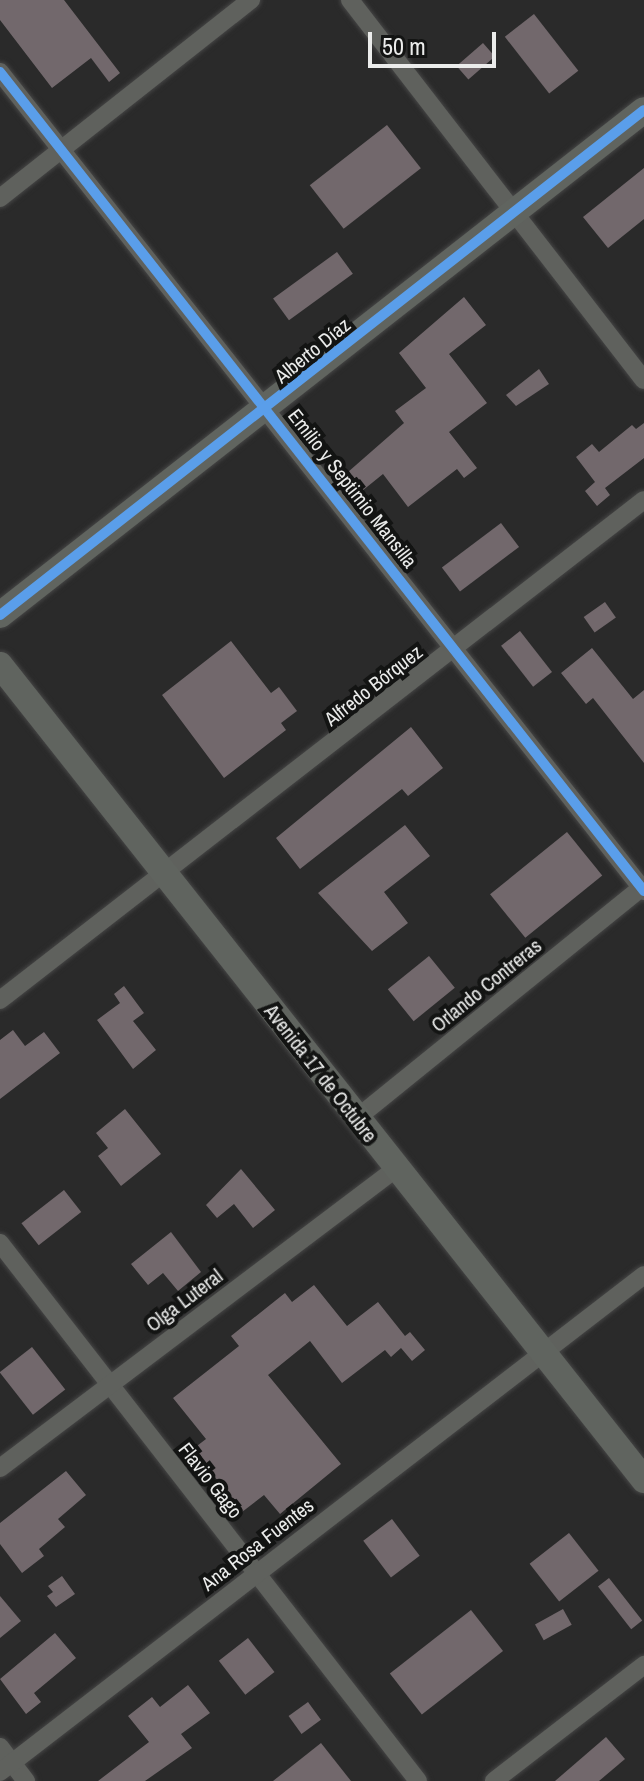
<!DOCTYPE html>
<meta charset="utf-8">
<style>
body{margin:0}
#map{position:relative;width:644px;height:1781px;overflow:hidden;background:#2a2a2a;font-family:"Archivo Narrow",sans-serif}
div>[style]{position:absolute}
.building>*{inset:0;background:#72686c;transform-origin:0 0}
.roads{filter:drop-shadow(0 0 2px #454545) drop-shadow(0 0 2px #454545)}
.street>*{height:18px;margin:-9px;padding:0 9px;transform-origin:9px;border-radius:9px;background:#5f615d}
.secondary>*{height:26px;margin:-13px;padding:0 13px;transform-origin:13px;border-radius:13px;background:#60645f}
.cycleway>*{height:10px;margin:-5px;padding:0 5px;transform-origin:5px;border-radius:5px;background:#5a9eea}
span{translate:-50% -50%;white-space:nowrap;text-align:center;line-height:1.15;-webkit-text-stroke:8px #131413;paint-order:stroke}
.street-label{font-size:20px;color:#ebeceb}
.scale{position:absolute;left:368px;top:32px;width:128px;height:36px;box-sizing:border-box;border:4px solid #ebeceb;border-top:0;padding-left:10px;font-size:24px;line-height:28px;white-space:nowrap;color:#ebeceb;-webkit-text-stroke:6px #131413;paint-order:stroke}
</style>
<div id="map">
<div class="building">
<div style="clip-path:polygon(0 0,64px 0,120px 73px,109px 82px,91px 58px,52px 88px,0 20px)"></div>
<div style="left:534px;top:14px;width:72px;height:37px;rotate:52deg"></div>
<div style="left:483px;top:43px;width:18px;height:35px;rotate:49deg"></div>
<div style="left:387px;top:125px;width:55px;height:98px;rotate:52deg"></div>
<div style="clip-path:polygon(644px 168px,644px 219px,608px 248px,583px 217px)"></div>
<div style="left:337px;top:252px;width:27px;height:79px;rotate:54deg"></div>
<div style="clip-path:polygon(464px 297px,486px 325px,449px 354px,487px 403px,449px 432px,477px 468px,464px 478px,457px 469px,408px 507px,383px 474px,362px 491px,348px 472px,404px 423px,395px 411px,426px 388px,399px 353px)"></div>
<div style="clip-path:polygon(539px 369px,549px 384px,516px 406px,506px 395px)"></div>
<div style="clip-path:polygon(644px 423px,644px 458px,605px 488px,610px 495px,597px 506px,585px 491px,595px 482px,576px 457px,592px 444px,599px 452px,632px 425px,636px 429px)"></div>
<div style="left:501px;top:523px;width:30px;height:74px;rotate:53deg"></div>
<div style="left:605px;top:602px;width:19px;height:26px;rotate:55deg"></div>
<div style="left:520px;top:631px;width:52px;height:24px;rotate:52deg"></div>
<div style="clip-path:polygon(231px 641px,271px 693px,279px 687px,297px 711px,281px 723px,286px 730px,224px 778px,162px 695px)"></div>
<div style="clip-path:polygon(592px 648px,633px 699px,644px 690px,644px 763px,593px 698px,586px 704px,561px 673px)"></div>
<div style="clip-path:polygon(411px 727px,443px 768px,408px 796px,402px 789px,300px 869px,276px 838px)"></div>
<div style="clip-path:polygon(405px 825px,430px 856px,384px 892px,408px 923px,372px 951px,318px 893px)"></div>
<div style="left:567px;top:832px;width:56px;height:99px;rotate:51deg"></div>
<div style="left:429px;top:956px;width:41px;height:53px;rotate:51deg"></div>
<div style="clip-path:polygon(124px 986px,144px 1013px,133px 1021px,156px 1050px,133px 1069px,97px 1020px,120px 1003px,114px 994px)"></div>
<div style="clip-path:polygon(13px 1030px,25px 1046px,44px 1032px,60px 1053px,0 1099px,0 1040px)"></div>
<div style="clip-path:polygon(125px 1109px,161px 1154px,121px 1186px,98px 1156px,108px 1148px,96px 1133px)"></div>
<div style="clip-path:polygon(241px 1169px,275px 1210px,253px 1228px,234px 1204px,217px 1218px,206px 1205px)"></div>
<div style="left:64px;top:1190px;width:28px;height:54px;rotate:52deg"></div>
<div style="clip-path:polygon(171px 1232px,201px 1272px,178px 1291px,163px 1273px,148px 1285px,131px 1264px)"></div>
<div style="clip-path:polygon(314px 1285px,347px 1326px,378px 1302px,405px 1336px,410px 1332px,425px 1350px,412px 1361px,401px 1348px,391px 1357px,385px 1350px,342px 1383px,310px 1341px,268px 1375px,341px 1464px,280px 1514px,264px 1495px,242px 1512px,193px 1449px,206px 1439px,173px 1398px,239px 1346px,231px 1336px,285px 1293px,292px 1302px)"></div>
<div style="left:32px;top:1347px;width:54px;height:41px;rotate:52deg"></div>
<div style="clip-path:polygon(66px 1471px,86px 1495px,58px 1519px,65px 1527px,39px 1549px,44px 1556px,22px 1573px,0 1544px,0 1523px)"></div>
<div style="left:392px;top:1519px;width:46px;height:36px;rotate:53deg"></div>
<div style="left:569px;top:1533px;width:48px;height:50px;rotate:52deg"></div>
<div style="clip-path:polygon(62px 1576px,75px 1594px,56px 1607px,47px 1596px,53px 1592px,48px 1586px)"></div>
<div style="left:609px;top:1578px;width:54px;height:14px;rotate:52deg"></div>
<div style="clip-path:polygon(0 1596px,21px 1621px,0 1638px)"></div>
<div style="left:563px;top:1609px;width:18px;height:32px;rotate:61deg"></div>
<div style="left:471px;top:1610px;width:52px;height:103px;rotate:52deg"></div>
<div style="clip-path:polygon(55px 1633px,76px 1658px,34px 1693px,41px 1702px,26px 1714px,0 1679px)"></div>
<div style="left:248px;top:1638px;width:43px;height:37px;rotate:52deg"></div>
<div style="clip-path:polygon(188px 1685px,210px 1713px,181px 1734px,192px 1748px,145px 1781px,98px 1781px,149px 1742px,128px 1716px,152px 1697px,160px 1707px)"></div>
<div style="left:308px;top:1702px;width:22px;height:24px;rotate:54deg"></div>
<div style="clip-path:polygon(606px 1737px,625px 1759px,599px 1781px,555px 1781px)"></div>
<div style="clip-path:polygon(321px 1743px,351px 1781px,273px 1781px)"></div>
</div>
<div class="roads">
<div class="street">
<div style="left:350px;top:0;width:480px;rotate:52.3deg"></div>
<div style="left:0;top:72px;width:1042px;rotate:51.82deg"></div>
<div style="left:0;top:198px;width:320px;rotate:-38.3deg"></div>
<div style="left:0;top:1000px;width:815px;rotate:-37.83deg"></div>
<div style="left:357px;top:1118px;width:369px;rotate:-39deg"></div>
<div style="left:0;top:1243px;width:681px;rotate:52.15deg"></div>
<div style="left:0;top:1468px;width:496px;rotate:-37.1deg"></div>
<div style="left:0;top:1747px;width:43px;rotate:52.6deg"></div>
<div style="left:0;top:1772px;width:813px;rotate:-37.66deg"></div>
<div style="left:494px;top:1781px;width:190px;rotate:-37.7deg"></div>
</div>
<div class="secondary">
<div style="left:0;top:615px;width:818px;rotate:-38.1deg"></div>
<div style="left:0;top:665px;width:1039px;rotate:51.68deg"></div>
</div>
</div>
<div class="cycleway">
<div style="left:0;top:72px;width:1042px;rotate:51.82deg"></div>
<div style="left:0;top:615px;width:818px;rotate:-38.1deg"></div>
</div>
<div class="street-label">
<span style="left:312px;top:350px;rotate:-39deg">Alberto Díaz</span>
<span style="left:353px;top:488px;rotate:52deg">Emilio y Septimio Mansilla</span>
<span style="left:373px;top:685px;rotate:-38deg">Alfredo Bórquez</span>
<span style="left:486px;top:985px;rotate:-39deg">Orlando Contreras</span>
<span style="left:321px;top:1073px;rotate:52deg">Avenida 17 de Octubre</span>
<span style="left:184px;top:1300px;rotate:-37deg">Olga Luteral</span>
<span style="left:211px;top:1480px;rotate:52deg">Flavio Gago</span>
<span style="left:257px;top:1544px;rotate:-38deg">Ana Rosa Fuentes</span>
</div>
<div class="scale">50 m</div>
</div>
